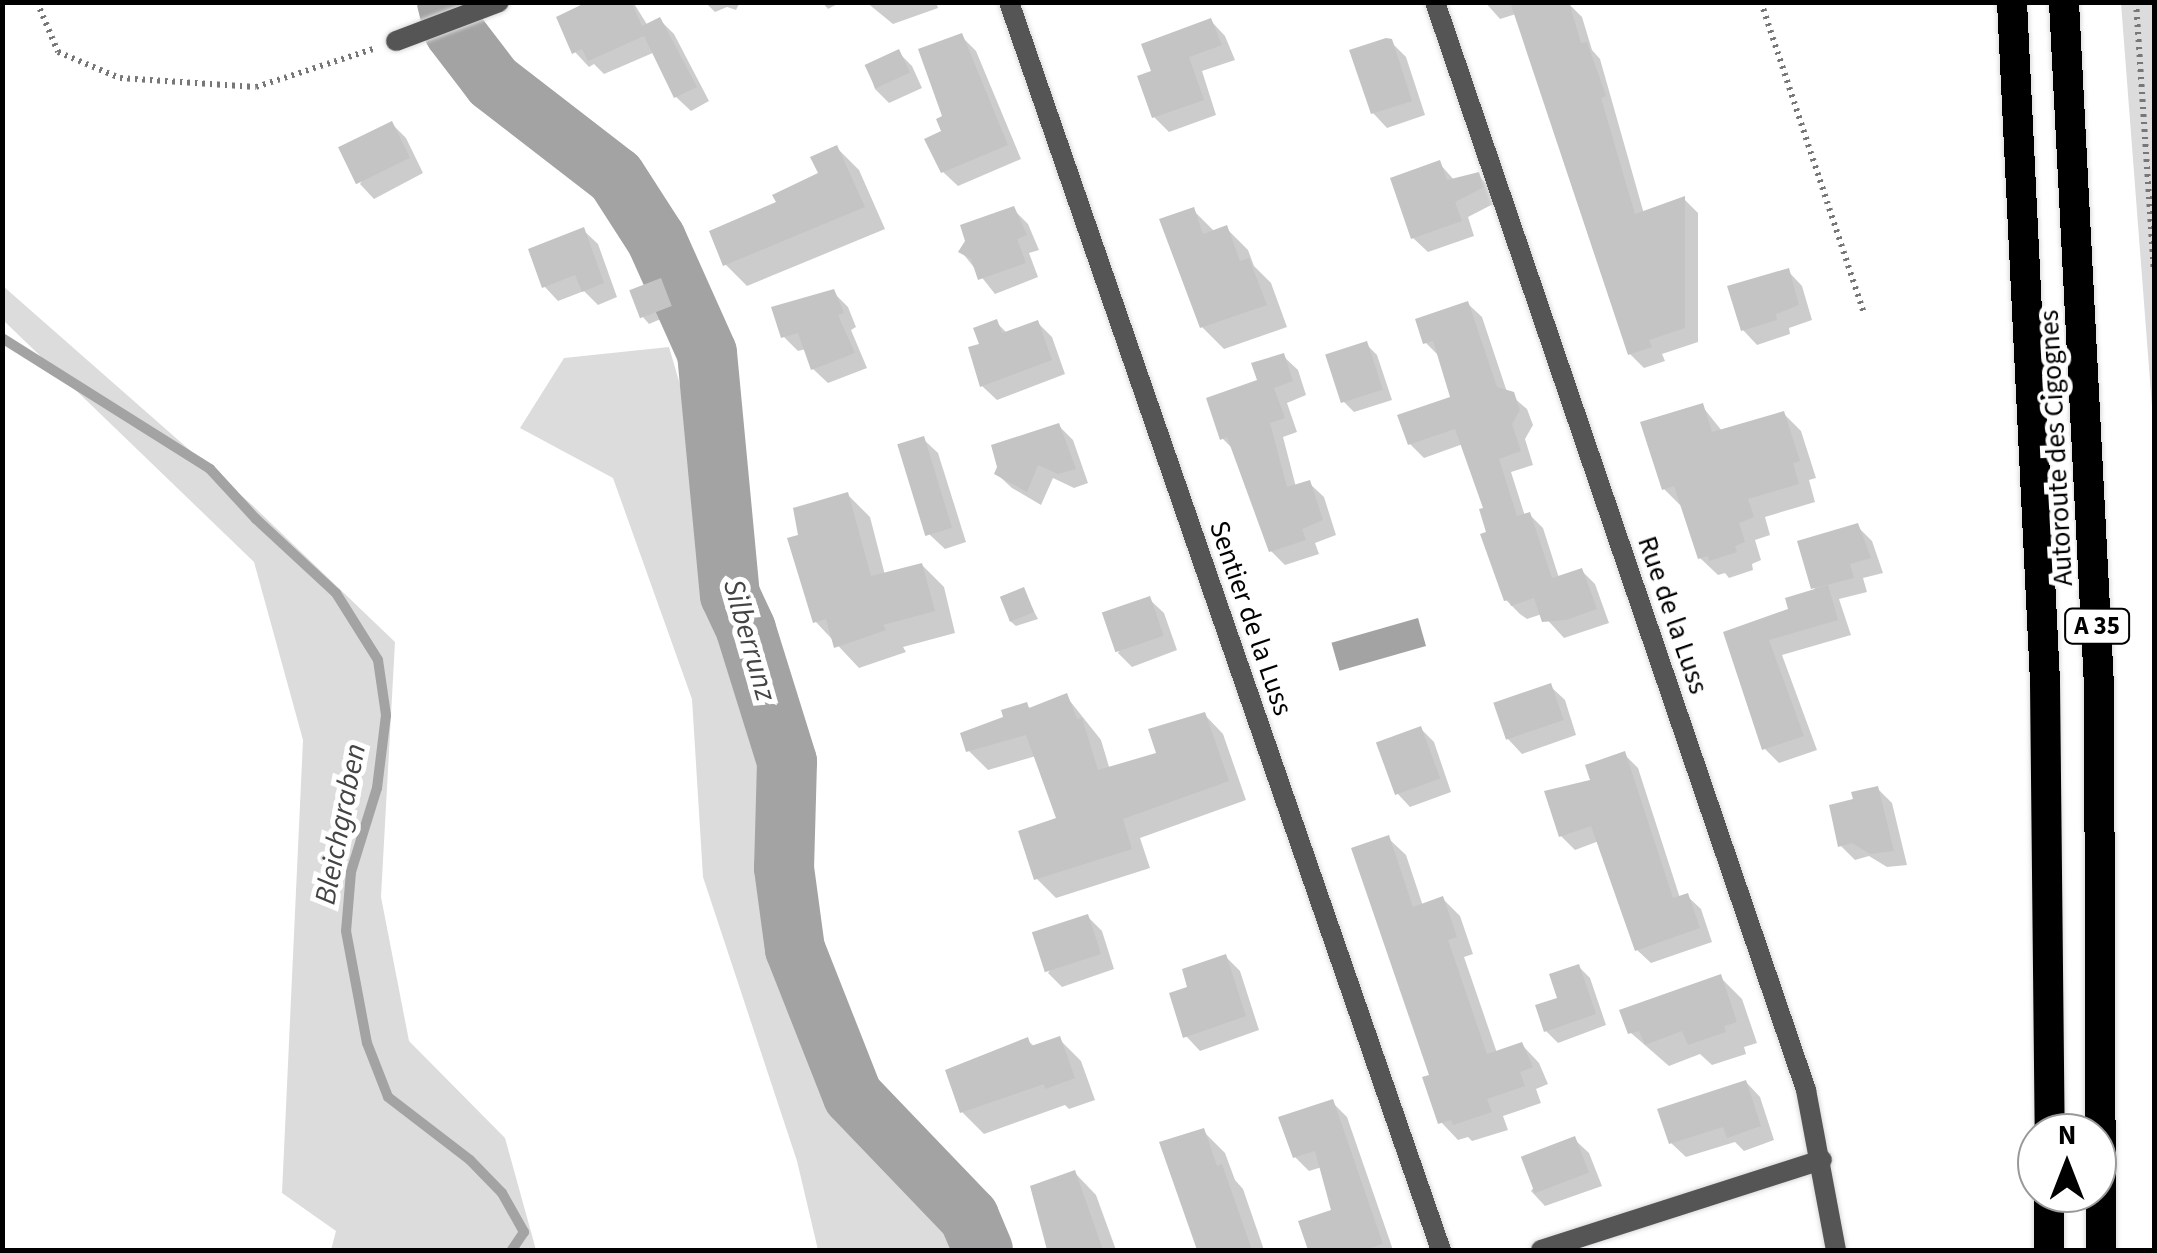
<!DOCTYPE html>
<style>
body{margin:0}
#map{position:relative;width:2157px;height:1253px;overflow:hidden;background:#fff;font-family:"Source Sans 3",sans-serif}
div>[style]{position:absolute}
.green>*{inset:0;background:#dcdcdc}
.water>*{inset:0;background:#a3a3a3;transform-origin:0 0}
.shadow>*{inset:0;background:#0003}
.stream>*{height:10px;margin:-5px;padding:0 5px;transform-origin:5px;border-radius:5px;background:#a3a3a3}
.river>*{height:60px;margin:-30px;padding:0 30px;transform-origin:30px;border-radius:30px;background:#a3a3a3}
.building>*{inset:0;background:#c4c4c4;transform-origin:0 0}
.path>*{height:6px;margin-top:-3px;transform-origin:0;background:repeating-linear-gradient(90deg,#777 0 2.5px,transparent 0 7.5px)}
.roads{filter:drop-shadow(0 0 2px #dbdbdb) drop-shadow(0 0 2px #dbdbdb)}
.street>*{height:20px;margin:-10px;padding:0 10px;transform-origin:10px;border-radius:10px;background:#555}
.highway>*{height:30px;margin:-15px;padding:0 15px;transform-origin:15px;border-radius:15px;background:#000}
span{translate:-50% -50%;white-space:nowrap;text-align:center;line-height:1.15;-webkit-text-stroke:10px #fff;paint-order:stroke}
.shield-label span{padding:2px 8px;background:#fff;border:2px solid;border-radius:8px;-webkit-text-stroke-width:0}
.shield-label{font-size:25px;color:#000;font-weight:700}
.street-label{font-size:28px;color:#000}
.water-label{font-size:30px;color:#444;font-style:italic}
.frame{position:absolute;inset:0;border:5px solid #000;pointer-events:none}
.north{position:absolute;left:2017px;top:1113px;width:100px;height:100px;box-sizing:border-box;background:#fff;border:2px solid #999;border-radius:50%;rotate:0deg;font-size:28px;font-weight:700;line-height:40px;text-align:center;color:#000}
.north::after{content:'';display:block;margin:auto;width:35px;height:45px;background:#000;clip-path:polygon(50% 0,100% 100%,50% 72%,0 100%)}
</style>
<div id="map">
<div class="green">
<div style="clip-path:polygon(2121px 3px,2154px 3px,2154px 433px)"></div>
<div style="clip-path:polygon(3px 286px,251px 504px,395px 642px,381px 897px,409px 1041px,505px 1138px,536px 1250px,331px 1250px,336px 1231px,282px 1193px,303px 740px,254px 562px,3px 320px)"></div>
<div style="clip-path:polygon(669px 347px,791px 765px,811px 1050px,937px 1177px,960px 1250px,818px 1250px,797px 1161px,703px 877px,692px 699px,613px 478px,520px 428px,564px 358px)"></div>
</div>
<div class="water">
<div style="left:1418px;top:618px;width:29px;height:90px;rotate:74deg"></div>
</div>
<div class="shadow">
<div style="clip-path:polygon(609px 2px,633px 2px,648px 26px,660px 20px,674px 34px,709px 101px,691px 111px,676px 97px,655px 52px,604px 74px,594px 64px,589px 67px,575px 52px)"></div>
<div style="clip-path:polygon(705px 2px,740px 2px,736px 10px,727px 7px,715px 12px)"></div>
<div style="clip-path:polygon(822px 2px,841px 2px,828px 9px)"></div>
<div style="clip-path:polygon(866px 2px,936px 2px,938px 8px,893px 24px)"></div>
<div style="clip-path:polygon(1485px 2px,1567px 2px,1582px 17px,1592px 50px,1600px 59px,1644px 214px,1684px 199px,1698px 213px,1698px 342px,1662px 354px,1665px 361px,1644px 368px,1630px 354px,1516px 14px,1500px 19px)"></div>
<div style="clip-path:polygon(1211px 21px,1225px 36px,1235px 60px,1202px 71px,1216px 115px,1169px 132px,1154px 117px,1154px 72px)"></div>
<div style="clip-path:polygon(961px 36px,976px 51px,1021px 159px,958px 186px,943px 172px,945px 117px)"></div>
<div style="clip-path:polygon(1391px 42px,1406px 57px,1425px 115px,1387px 128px,1373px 113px)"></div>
<div style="clip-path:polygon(898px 52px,912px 66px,922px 88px,889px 103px,875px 89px,867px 66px)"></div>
<div style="clip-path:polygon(392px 124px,406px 138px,423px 173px,374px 199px,360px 184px)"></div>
<div style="clip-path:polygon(837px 148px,859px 170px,885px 229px,747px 286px,725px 264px,780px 203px,821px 175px)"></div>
<div style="clip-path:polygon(1439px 163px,1455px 181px,1478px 175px,1492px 190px,1497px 202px,1468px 217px,1474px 236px,1428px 252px,1413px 238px)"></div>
<div style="clip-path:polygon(1013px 209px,1028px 224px,1039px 250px,1029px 253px,1038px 277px,995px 294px,961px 251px)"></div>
<div style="clip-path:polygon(1193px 210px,1215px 232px,1226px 228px,1248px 250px,1254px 266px,1271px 283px,1287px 327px,1224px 349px,1202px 327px)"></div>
<div style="clip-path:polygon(583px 230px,598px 244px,617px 297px,598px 305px,584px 291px,558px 301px,544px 286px)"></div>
<div style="clip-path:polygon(1788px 271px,1802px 286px,1812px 320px,1789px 328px,1790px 334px,1757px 345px,1743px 330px)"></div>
<div style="clip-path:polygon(660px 281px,677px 312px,649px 324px,643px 317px)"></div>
<div style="clip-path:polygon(833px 292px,848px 307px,856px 327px,851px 330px,867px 368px,828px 383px,813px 369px,806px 349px,798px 351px,784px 337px)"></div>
<div style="clip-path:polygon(1468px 304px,1482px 317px,1507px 392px,1527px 409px,1533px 425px,1525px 439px,1533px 465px,1511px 472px,1525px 516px,1529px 514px,1543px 528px,1559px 578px,1581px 570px,1595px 584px,1609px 623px,1564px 638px,1542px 614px,1527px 619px,1520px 614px,1506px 600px,1486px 510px,1463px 444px,1424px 458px,1410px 444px,1453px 399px,1439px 356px,1425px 342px)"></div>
<div style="clip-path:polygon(996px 322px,1008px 334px,1038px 323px,1052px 337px,1065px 374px,997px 400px,982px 386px,982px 345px)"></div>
<div style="clip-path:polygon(1366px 344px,1377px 355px,1392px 400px,1354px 412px,1343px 401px)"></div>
<div style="clip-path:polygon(1283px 356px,1298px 370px,1306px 395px,1287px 403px,1297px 432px,1283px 437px,1296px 487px,1309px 483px,1324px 497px,1336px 535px,1315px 543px,1319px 554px,1285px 565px,1271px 551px,1234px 450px,1222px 438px)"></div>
<div style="clip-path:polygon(1702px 406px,1722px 431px,1783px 413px,1801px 431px,1816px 478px,1809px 480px,1815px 502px,1765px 517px,1770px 535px,1755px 540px,1761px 560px,1752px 564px,1753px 570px,1729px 578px,1725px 573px,1718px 575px,1700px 558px,1682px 507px,1664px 489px)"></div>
<div style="clip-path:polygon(1059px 426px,1073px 440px,1088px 483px,1074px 488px,1053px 478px,1041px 505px,1012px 488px,997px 474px)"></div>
<div style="clip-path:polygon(923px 439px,938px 453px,966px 542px,945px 549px,930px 535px)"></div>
<div style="clip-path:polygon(848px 495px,870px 517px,885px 575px,922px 565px,944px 587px,955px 633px,903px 647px,906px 652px,859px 668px,815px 621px,801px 537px)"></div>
<div style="clip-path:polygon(1857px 526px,1872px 541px,1883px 573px,1863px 578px,1867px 592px,1839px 599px,1851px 635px,1782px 655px,1817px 750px,1779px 763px,1765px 749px,1726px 633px,1791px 611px,1817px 591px,1814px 588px)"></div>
<div style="clip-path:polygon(1023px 590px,1038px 619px,1016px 626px,1009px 620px)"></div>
<div style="clip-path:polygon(1149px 599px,1164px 613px,1177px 650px,1132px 667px,1118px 653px)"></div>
<div style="clip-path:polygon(1550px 686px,1565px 700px,1576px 735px,1522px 754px,1508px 739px)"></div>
<div style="clip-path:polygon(1066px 696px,1101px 740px,1110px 770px,1159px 754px,1204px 714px,1223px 734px,1246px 800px,1140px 838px,1150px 868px,1056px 898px,1037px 879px,1059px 819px,1036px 756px,988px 770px,969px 751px,1026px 705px,1031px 709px)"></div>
<div style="clip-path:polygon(1421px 729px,1434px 742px,1451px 792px,1410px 807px,1397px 793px)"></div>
<div style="clip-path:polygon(1624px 754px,1638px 768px,1680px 898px,1687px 896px,1701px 909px,1712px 942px,1651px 963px,1637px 950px,1599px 841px,1575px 850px,1561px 836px)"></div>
<div style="clip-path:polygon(1878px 789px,1892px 803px,1907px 865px,1887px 867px,1869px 856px,1855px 860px,1840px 845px,1856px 801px)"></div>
<div style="clip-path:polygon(1388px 838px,1406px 855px,1423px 906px,1443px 899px,1460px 916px,1473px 954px,1464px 957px,1497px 1053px,1522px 1045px,1539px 1063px,1548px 1084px,1536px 1089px,1541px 1103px,1503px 1116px,1508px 1130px,1472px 1141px,1468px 1137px,1458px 1140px,1441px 1122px)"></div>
<div style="clip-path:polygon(1088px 917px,1102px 931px,1114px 969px,1062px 987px,1048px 973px)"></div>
<div style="clip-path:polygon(1226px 957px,1240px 971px,1259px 1030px,1200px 1051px,1186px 1036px,1190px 988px)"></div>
<div style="clip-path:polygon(1578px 966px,1590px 978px,1606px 1025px,1558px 1043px,1546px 1031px)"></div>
<div style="clip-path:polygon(1720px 977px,1742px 999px,1757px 1043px,1744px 1047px,1746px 1054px,1712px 1065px,1700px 1054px,1669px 1066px,1631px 1033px)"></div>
<div style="clip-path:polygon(1059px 1039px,1081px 1061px,1095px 1100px,1069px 1109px,1065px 1105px,984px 1134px,962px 1112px,1027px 1040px,1035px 1047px)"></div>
<div style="clip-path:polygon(1746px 1082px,1760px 1097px,1774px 1140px,1744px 1151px,1735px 1142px,1686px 1157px,1671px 1143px)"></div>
<div style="clip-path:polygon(1332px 1102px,1347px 1117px,1393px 1250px,1311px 1250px,1301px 1223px,1334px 1212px,1322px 1167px,1309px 1171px,1295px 1157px)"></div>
<div style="clip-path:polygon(1203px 1131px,1225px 1153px,1235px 1180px,1243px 1189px,1264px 1250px,1200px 1250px,1163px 1143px)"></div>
<div style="clip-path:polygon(1574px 1139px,1589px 1153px,1602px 1186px,1545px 1206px,1531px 1191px)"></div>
<div style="clip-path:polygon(1075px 1173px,1096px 1195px,1116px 1250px,1050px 1250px,1042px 1228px)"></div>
</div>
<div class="stream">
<div style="left:2px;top:338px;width:246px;rotate:32.2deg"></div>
<div style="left:210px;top:469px;width:68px;rotate:47.4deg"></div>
<div style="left:256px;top:519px;width:109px;rotate:42.8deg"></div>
<div style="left:336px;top:593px;width:79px;rotate:57.9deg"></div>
<div style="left:378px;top:660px;width:56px;rotate:81.7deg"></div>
<div style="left:386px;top:715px;width:74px;rotate:97deg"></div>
<div style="left:377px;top:788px;width:88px;rotate:107.2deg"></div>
<div style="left:351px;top:872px;width:59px;rotate:94.8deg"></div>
<div style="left:346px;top:931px;width:114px;rotate:79.4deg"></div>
<div style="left:367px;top:1043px;width:58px;rotate:68.7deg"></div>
<div style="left:388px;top:1097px;width:103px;rotate:37.5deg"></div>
<div style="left:470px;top:1160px;width:46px;rotate:45.9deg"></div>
<div style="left:502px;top:1193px;width:45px;rotate:60.6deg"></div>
<div style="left:524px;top:1232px;width:22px;rotate:124deg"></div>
</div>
<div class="river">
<div style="left:447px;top:2px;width:30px;rotate:76deg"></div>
<div style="left:454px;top:31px;width:64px;rotate:52.6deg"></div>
<div style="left:493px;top:82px;width:155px;rotate:37.7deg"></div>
<div style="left:616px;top:177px;width:74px;rotate:57.2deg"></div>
<div style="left:656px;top:239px;width:125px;rotate:65.9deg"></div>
<div style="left:707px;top:353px;width:243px;rotate:84.6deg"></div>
<div style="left:730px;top:595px;width:38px;rotate:65deg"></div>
<div style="left:746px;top:630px;width:138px;rotate:72.7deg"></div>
<div style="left:787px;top:762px;width:106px;rotate:91.6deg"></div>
<div style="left:784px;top:868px;width:82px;rotate:82.3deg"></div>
<div style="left:795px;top:949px;width:158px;rotate:68.5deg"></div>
<div style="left:853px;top:1096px;width:168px;rotate:46.2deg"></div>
<div style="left:969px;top:1217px;width:36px;rotate:67deg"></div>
</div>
<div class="building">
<div style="clip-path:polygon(587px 2px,631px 2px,642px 26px,660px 17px,697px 87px,674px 98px,644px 36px,588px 61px,582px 49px,572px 54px,556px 17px)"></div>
<div style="clip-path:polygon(1510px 2px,1569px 2px,1581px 43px,1587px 42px,1606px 96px,1601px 98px,1635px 214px,1685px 196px,1685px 328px,1649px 340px,1652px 347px,1628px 355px)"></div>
<div style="clip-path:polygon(1211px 18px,1222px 45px,1189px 57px,1204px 100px,1152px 118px,1137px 76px,1151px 71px,1141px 44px)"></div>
<div style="clip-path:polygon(962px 33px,1008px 145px,941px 173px,924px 139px,941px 131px,936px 119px,942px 116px,918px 49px)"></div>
<div style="clip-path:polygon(1386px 38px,1392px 39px,1412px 101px,1371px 114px,1349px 50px)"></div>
<div style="left:899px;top:49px;width:26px;height:38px;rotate:65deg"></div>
<div style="left:392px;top:121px;width:41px;height:60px;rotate:64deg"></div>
<div style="clip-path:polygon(837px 145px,865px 207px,723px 266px,709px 231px,776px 202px,772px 195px,818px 173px,810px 157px)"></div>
<div style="clip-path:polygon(1440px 160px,1447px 180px,1479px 172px,1484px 187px,1455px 202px,1462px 221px,1411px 239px,1390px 178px)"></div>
<div style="clip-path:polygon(1014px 206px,1027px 235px,1017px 239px,1026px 263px,978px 280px,971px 259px,958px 252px,965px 241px,960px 225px)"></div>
<div style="clip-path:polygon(1194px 207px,1203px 234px,1227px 225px,1240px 261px,1249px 258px,1267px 305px,1200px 328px,1159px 219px)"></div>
<div style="clip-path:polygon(584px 227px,604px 283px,582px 292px,575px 275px,542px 288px,528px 249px)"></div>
<div style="clip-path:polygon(1789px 268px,1799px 305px,1776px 314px,1777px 320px,1741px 331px,1727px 286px)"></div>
<div style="left:661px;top:278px;width:30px;height:34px;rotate:69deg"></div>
<div style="clip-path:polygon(834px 289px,844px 313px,838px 315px,855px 353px,811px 370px,798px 333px,781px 338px,771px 307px)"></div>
<div style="clip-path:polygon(1468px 301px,1497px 387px,1514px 392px,1520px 410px,1512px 424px,1521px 451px,1499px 459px,1517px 516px,1530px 512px,1552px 578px,1582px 568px,1597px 609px,1566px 620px,1542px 622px,1534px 598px,1511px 606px,1509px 600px,1504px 601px,1480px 534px,1486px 532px,1479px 509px,1483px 508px,1455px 429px,1408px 445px,1397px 415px,1450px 397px,1433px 341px,1423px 344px,1415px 319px)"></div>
<div style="clip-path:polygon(997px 319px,1002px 333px,1038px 320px,1052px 360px,980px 387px,968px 347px,979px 344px,973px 328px)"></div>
<div style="left:1367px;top:341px;width:51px;height:44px;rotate:72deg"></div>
<div style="clip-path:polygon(1284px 353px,1293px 381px,1274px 388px,1285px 418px,1270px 423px,1287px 487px,1310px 480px,1323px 520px,1302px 529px,1306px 540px,1269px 552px,1227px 437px,1220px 440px,1206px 398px,1257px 380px,1251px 363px)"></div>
<div style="clip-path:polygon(1703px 403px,1712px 432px,1784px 411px,1800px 461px,1793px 463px,1799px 484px,1748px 499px,1754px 517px,1739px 523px,1745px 542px,1735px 546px,1737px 552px,1709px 561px,1708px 556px,1698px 559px,1674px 486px,1662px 490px,1640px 422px)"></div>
<div style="clip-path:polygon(1059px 423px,1076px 469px,1058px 474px,1038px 465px,1027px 492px,994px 474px,997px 467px,991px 445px)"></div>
<div style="left:924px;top:436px;width:96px;height:28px;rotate:73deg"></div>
<div style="clip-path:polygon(848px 492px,871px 576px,922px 563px,935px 611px,883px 625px,886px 630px,834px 648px,826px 619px,813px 623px,787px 538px,798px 535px,793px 508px)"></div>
<div style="clip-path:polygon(1858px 523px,1871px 558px,1850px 564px,1854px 578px,1811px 589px,1797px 541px)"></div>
<div style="clip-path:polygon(1828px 585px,1838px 620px,1769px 640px,1804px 736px,1762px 750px,1723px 632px,1788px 609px,1785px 598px)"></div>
<div style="left:1024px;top:587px;width:27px;height:26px;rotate:68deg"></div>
<div style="left:1150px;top:596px;width:42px;height:51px;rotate:71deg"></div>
<div style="left:1551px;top:683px;width:39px;height:61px;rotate:71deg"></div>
<div style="clip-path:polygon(1067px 693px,1077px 719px,1082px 718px,1098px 770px,1156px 753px,1148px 729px,1205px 712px,1229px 781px,1123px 819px,1132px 849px,1034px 880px,1018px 831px,1056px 818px,1026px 735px,966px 752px,960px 733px,1003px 717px,1001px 710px,1027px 702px,1029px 708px)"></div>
<div style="left:1421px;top:726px;width:56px;height:48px;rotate:70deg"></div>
<div style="clip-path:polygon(1625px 751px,1673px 898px,1688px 893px,1700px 928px,1635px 951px,1591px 826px,1559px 837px,1544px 791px,1590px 780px,1585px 765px)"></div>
<div style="clip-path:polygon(1878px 786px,1894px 851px,1870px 854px,1852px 843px,1838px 847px,1829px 805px,1853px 799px,1851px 792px)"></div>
<div style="clip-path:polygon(1389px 835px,1413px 907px,1443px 896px,1457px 937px,1448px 940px,1487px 1054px,1522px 1042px,1533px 1067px,1520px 1072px,1525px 1086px,1487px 1099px,1492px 1112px,1453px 1125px,1451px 1120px,1438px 1124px,1422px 1077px,1429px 1075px,1351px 848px)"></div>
<div style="left:1088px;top:914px;width:42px;height:59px;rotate:72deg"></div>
<div style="clip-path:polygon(1226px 954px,1246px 1016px,1183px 1038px,1169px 993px,1187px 987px,1182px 969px)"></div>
<div style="clip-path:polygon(1579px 964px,1596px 1014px,1544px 1032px,1535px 1005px,1557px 998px,1549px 974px)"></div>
<div style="clip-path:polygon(1721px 974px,1737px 1022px,1724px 1026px,1726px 1032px,1688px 1045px,1682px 1031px,1645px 1045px,1639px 1031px,1628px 1034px,1619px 1010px)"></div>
<div style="clip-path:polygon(1060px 1036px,1075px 1078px,1045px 1089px,1044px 1084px,960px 1113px,945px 1070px,1028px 1037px,1031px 1046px)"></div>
<div style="clip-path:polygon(1746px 1080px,1761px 1126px,1727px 1138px,1723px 1127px,1669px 1144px,1657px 1109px)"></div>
<div style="clip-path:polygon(1333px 1099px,1383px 1244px,1364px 1250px,1308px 1250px,1298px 1221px,1331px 1210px,1315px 1151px,1293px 1158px,1278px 1117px)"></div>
<div style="clip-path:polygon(1204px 1128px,1217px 1166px,1222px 1164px,1252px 1250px,1197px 1250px,1159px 1142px)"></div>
<div style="left:1575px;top:1136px;width:39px;height:58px;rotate:69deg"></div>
<div style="clip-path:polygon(1075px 1170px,1103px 1250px,1047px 1250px,1030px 1186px)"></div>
</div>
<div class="path">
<div style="left:37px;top:2px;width:54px;rotate:67.2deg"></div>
<div style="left:58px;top:52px;width:67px;rotate:22.8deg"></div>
<div style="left:120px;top:78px;width:136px;rotate:3.8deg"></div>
<div style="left:256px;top:87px;width:126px;rotate:-18deg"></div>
<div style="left:1761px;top:2px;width:328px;rotate:71.7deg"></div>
<div style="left:2136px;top:2px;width:269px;rotate:86.2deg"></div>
</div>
<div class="roads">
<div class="street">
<div style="left:1009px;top:2px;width:1321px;rotate:70.91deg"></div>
<div style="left:1435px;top:2px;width:1150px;rotate:71.17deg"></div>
<div style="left:1806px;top:1090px;width:163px;rotate:79.4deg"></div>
<div style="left:396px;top:41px;width:110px;rotate:-20.7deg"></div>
<div style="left:1541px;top:1250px;width:295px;rotate:-17.8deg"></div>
</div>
<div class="highway">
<div style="left:2012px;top:2px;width:681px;rotate:87.22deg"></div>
<div style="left:2045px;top:682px;width:451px;rotate:89.4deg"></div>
<div style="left:2064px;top:2px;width:684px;rotate:87.07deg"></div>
<div style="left:2099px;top:685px;width:565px;rotate:89.8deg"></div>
<div style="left:2049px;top:1250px;width:57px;rotate:-90deg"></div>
</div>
</div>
<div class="shield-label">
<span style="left:2097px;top:626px">A 35</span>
</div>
<div class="street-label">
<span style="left:2056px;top:448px;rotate:-93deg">Autoroute des Cigognes</span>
<span style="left:1673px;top:615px;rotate:71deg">Rue de la Luss</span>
<span style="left:1251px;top:618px;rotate:71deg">Sentier de la Luss</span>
</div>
<div class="water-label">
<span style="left:749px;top:640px;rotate:74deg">Silberrunz</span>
<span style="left:341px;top:824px;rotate:-79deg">Bleichgraben</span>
</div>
<div class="frame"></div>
<div class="north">N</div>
</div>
